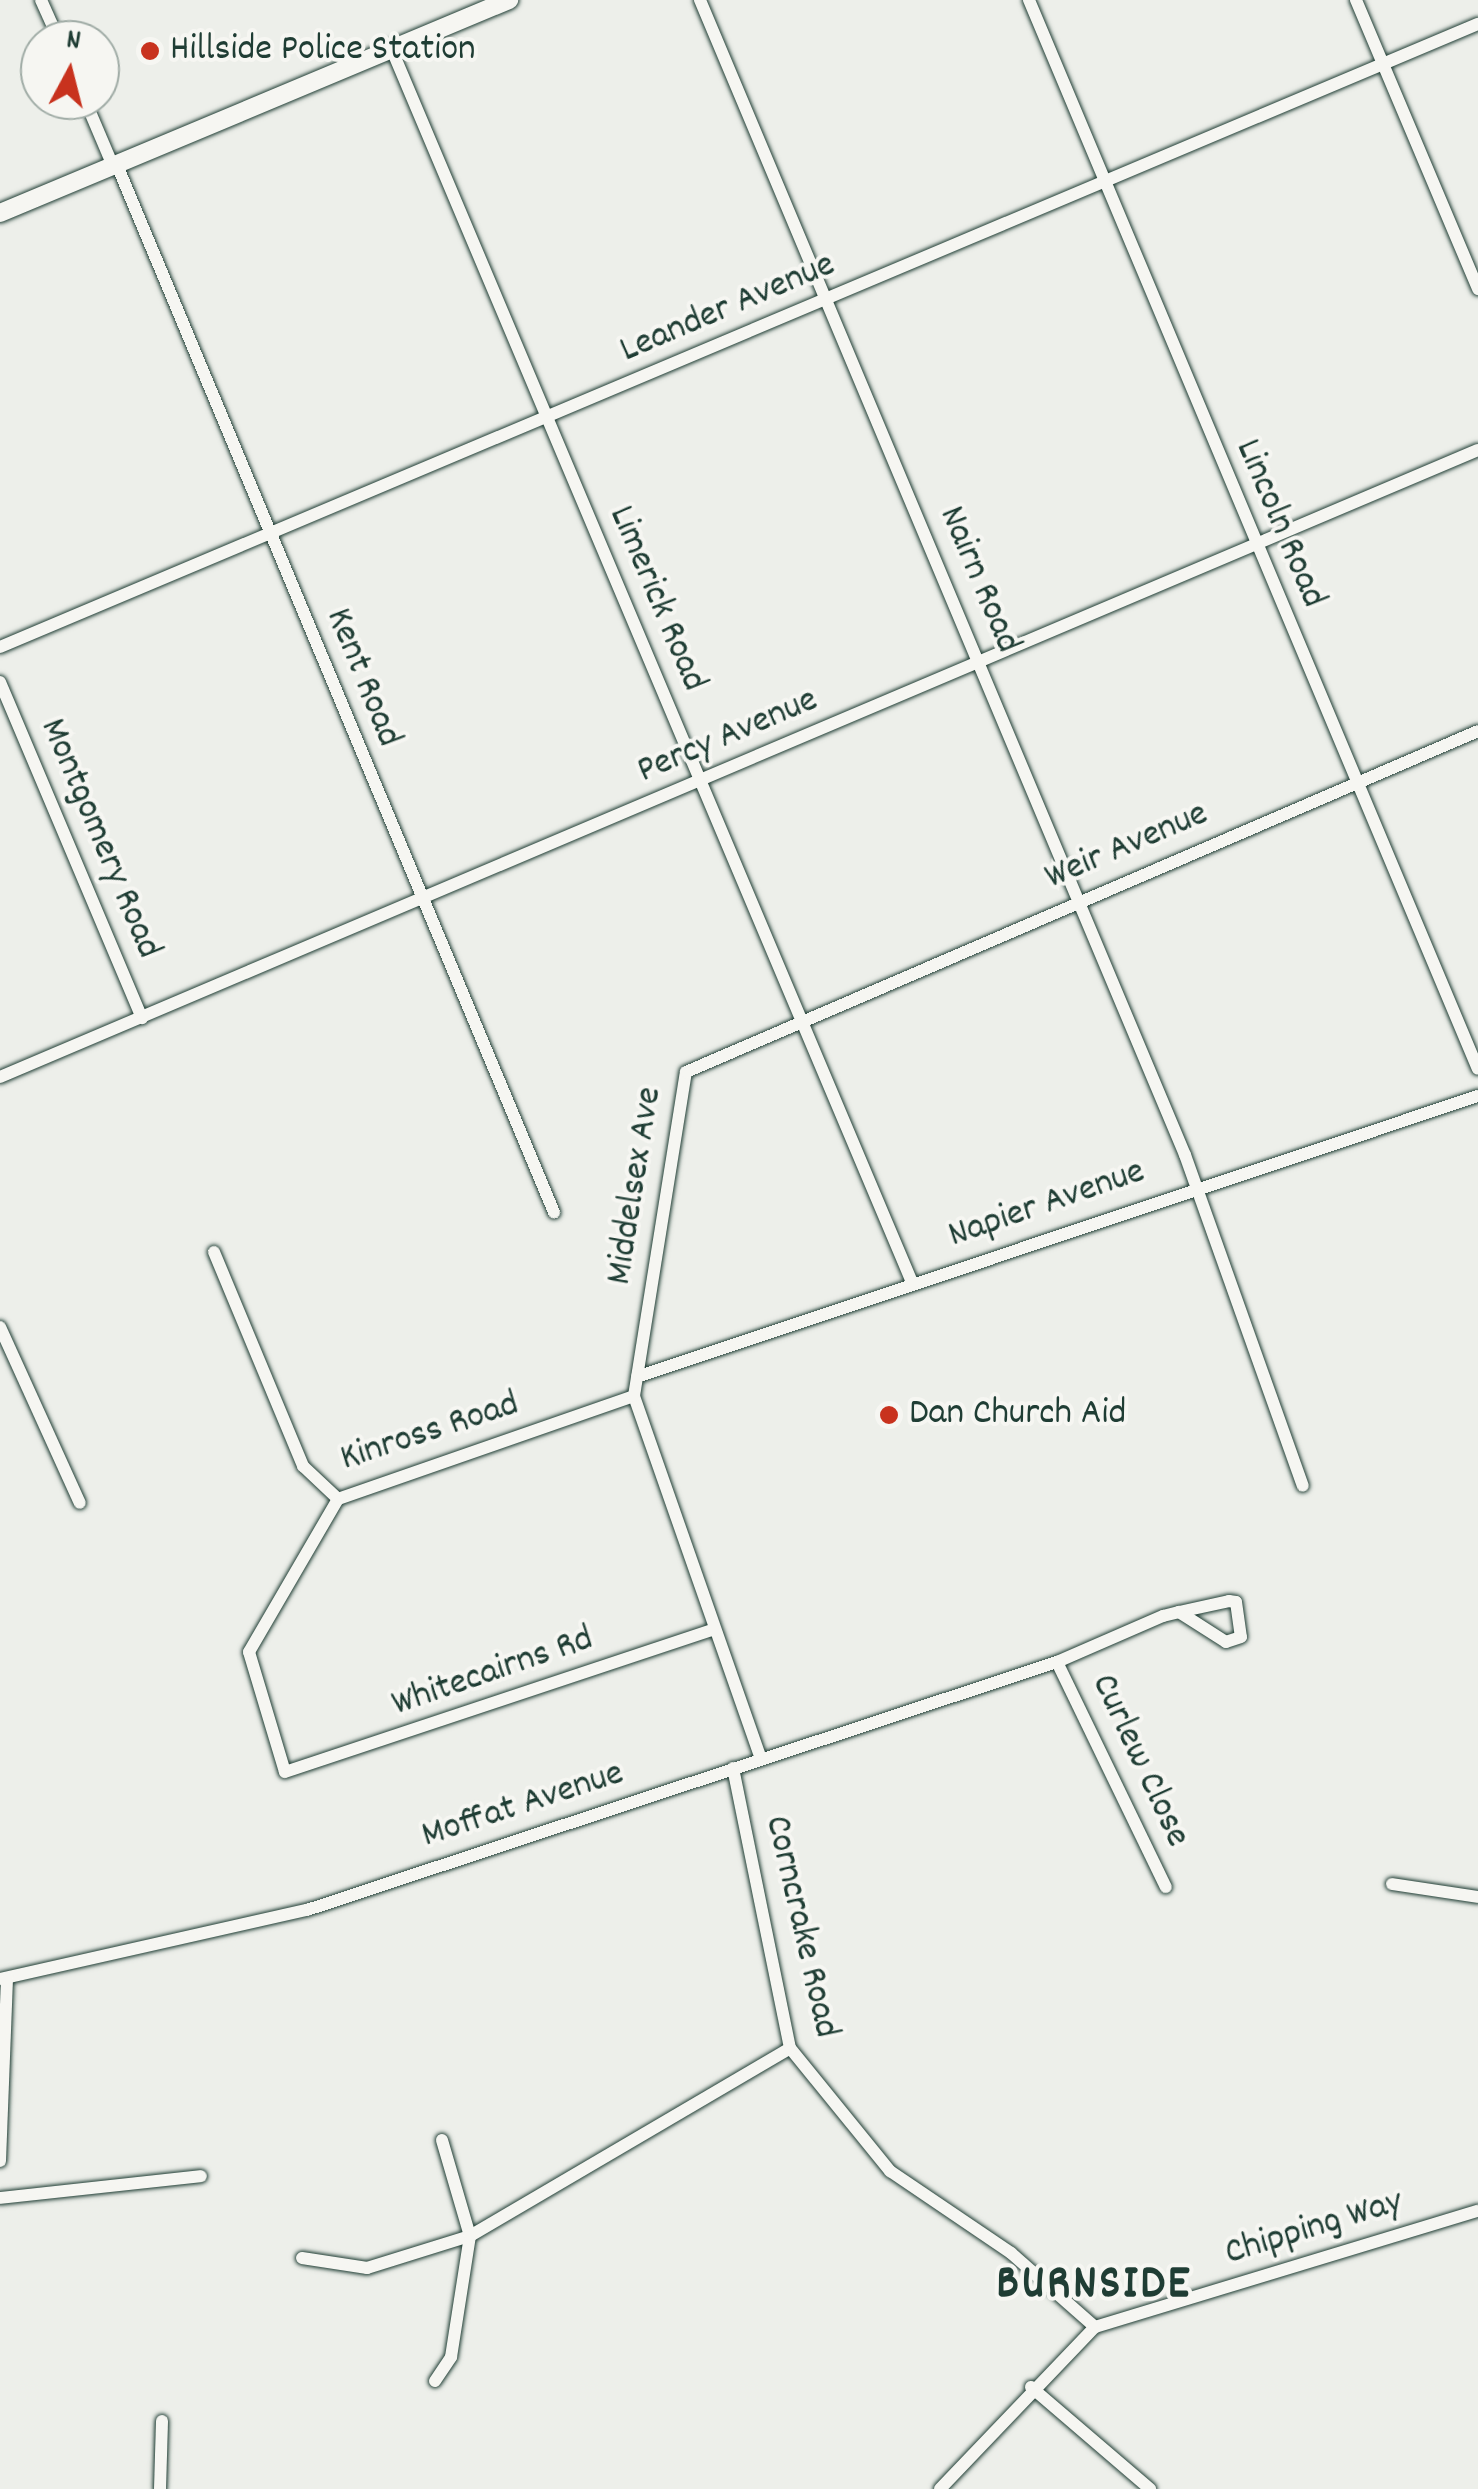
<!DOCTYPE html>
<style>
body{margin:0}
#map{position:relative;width:1478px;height:2489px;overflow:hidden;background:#edefea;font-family:Dekko,sans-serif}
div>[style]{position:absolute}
.roads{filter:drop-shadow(0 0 2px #1f3d34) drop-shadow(0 0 2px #1f3d34)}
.minor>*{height:12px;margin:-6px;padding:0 6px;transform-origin:6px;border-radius:6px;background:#f6f6f2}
.secondary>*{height:18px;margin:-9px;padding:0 9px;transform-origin:9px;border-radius:9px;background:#f6f6f2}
.dots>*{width:28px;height:28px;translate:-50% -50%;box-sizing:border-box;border:5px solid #f6f6f2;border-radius:50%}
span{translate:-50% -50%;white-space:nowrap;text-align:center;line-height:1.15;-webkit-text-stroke:8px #f6f6f2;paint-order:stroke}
.poi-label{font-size:38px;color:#1f3d34}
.left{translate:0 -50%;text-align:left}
.street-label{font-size:38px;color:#1f3d34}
.district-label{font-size:48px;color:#1f3d34;font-weight:700;letter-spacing:2.5px}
.north{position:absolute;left:20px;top:20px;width:100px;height:100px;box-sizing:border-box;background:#f6f6f2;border:2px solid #a0aca6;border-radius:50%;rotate:7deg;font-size:28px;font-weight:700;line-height:40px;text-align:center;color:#1f3d34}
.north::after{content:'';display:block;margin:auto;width:35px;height:45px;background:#c8321e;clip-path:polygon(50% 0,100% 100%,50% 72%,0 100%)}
</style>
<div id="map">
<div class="roads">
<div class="minor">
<div style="left:41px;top:0;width:44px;rotate:65.8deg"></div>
<div style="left:700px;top:0;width:1253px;rotate:67.22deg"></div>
<div style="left:1185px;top:1155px;width:351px;rotate:70.4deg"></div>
<div style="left:1029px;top:0;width:1159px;rotate:67.22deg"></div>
<div style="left:1356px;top:0;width:314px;rotate:67.1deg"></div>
<div style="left:392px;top:50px;width:1337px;rotate:67.12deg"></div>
<div style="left:85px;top:100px;width:72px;rotate:67deg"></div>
<div style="left:117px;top:165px;width:1135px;rotate:67.35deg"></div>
<div style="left:0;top:647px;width:1604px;rotate:-22.86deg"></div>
<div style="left:0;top:682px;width:365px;rotate:67.1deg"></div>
<div style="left:0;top:1077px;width:1605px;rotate:-22.99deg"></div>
<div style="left:214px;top:1252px;width:232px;rotate:67.4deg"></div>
<div style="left:303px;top:1466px;width:48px;rotate:43.3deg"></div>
<div style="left:338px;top:1499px;width:313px;rotate:-19.2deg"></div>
<div style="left:0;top:1327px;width:193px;rotate:65.6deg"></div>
<div style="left:637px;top:1377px;width:887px;rotate:-18.48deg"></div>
<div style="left:338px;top:1499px;width:177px;rotate:120.2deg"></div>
<div style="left:249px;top:1652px;width:125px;rotate:73.3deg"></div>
<div style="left:285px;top:1772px;width:449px;rotate:-18.4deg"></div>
<div style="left:1057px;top:1662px;width:250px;rotate:64.2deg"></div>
<div style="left:760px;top:1756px;width:381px;rotate:-109.3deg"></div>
<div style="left:634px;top:1396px;width:328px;rotate:-80.9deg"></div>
<div style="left:686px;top:1072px;width:862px;rotate:-23.29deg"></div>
<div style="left:733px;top:1768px;width:286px;rotate:78.5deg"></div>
<div style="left:790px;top:2048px;width:159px;rotate:50.9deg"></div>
<div style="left:890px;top:2171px;width:146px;rotate:34.1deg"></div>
<div style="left:1011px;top:2253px;width:112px;rotate:41.4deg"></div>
<div style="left:1392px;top:1884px;width:87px;rotate:8.6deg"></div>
<div style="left:0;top:1979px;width:315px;rotate:-12.7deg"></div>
<div style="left:307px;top:1910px;width:790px;rotate:-18.3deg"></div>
<div style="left:1057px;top:1662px;width:116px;rotate:-23.5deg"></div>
<div style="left:1163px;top:1616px;width:16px;rotate:-14deg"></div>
<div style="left:1179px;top:1612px;width:51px;rotate:-12.4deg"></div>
<div style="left:1229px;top:1601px;width:7px;rotate:8deg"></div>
<div style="left:1236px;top:1602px;width:35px;rotate:82deg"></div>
<div style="left:1241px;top:1637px;width:16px;rotate:162deg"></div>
<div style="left:1226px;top:1642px;width:56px;rotate:-147.4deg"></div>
<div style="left:0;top:2161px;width:183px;rotate:-87.8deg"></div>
<div style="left:0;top:2198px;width:202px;rotate:-6.2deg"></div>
<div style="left:302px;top:2258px;width:66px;rotate:8.7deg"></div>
<div style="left:367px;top:2268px;width:108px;rotate:-17.3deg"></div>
<div style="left:470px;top:2236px;width:100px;rotate:-106.3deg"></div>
<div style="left:435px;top:2381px;width:29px;rotate:-56deg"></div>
<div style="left:451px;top:2357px;width:122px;rotate:-81.1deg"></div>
<div style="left:470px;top:2236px;width:371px;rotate:-30.4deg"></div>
<div style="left:1031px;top:2387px;width:157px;rotate:40.6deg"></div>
<div style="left:160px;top:2489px;width:68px;rotate:-88.3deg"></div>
<div style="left:940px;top:2489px;width:224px;rotate:-46.3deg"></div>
<div style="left:1095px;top:2327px;width:400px;rotate:-16.9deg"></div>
</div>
<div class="secondary">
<div style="left:0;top:213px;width:552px;rotate:-22.71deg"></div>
</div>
</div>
<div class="dots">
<div style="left:150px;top:51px;background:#c8321e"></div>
<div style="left:889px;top:1415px;background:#c8321e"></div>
</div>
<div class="poi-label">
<span class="left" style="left:170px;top:51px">Hillside Police Station</span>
<span class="left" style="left:909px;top:1415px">Dan Church Aid</span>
</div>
<div class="street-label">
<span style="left:728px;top:309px;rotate:-23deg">Leander Avenue</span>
<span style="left:1279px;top:524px;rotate:67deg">Lincoln Road</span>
<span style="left:978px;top:580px;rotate:67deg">Nairn Road</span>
<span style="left:656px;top:599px;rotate:67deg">Limerick Road</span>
<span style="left:362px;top:678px;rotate:68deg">Kent Road</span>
<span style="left:728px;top:737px;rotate:-23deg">Percy Avenue</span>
<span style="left:99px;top:839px;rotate:67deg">Montgomery Road</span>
<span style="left:1127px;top:847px;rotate:-23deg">Weir Avenue</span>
<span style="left:636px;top:1186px;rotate:-81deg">Middelsex Ave</span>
<span style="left:1047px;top:1205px;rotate:-19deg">Napier Avenue</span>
<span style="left:430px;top:1433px;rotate:-18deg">Kinross Road</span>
<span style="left:493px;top:1673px;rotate:-19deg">Whitecairns Rd</span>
<span style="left:1139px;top:1761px;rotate:65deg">Curlew Close</span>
<span style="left:523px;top:1806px;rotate:-18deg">Moffat Avenue</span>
<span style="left:800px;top:1927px;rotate:77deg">Corncrake Road</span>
<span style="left:1314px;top:2229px;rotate:-17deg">Chipping Way</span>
</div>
<div class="district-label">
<span style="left:1094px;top:2287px">BURNSIDE</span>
</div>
<div class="north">N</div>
</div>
